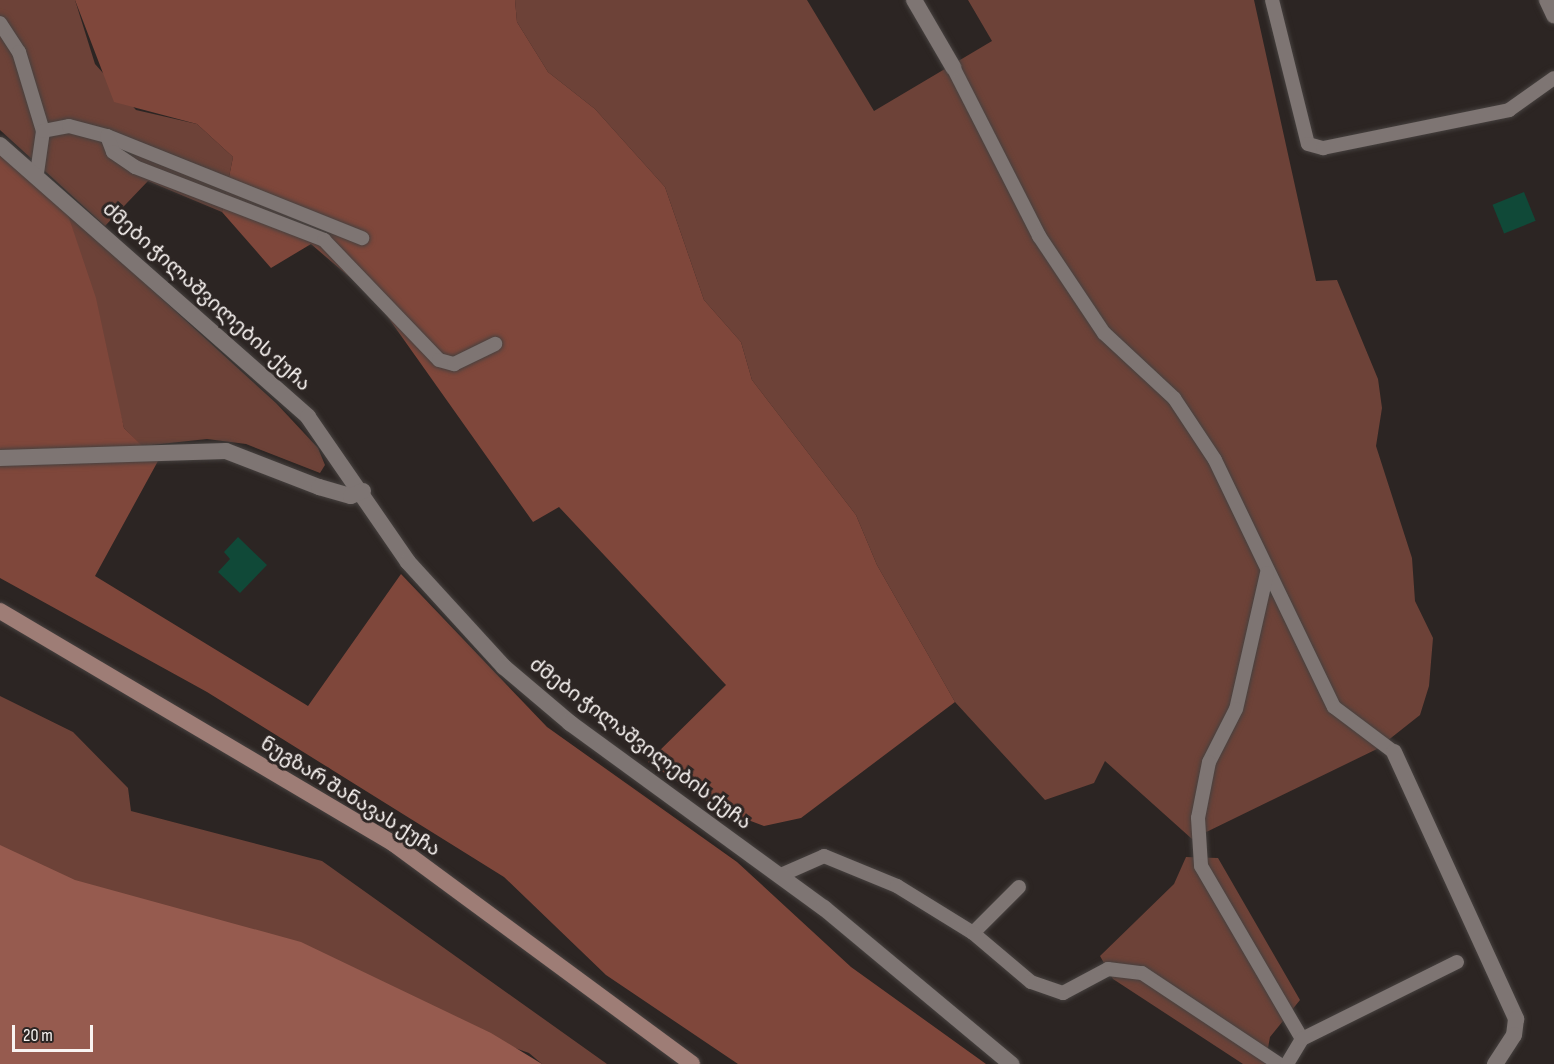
<!DOCTYPE html>
<meta charset="utf-8">
<style>
body{margin:0}
#map{position:relative;width:1554px;height:1064px;overflow:hidden;background:#2c2523;font-family:"Sofia Sans Condensed","Noto Sans Georgian",sans-serif}
div>[style]{position:absolute}
.green>*{inset:0;background:#6d4238}
.forest>*{inset:0;background:#7f473b}
.water>*{inset:0;background:#965b4f}
.building>*{inset:0;background:#104938;transform-origin:0 0}
.roads{filter:drop-shadow(0 0 2px #46413f) drop-shadow(0 0 2px #46413f)}
.service>*{height:14px;margin:-7px;padding:0 7px;transform-origin:7px;border-radius:7px;background:#7e7573}
.minor>*{height:16px;margin:-8px;padding:0 8px;transform-origin:8px;border-radius:8px;background:#7e7573}
.secondary>*{height:16px;margin:-8px;padding:0 8px;transform-origin:8px;border-radius:8px;background:#9e7d76}
span{translate:-50% -50%;white-space:nowrap;text-align:center;line-height:1.15;-webkit-text-stroke:6px #2c2523;paint-order:stroke}
.street-label{font-size:20px;color:#f9f4f2}
.scale{position:absolute;left:12px;top:1025px;width:81px;height:27px;box-sizing:border-box;border:3px solid #f9f4f2;border-top:0;padding-left:8px;font-size:18px;line-height:21px;white-space:nowrap;color:#f9f4f2;-webkit-text-stroke:4px #2c2523;paint-order:stroke}
</style>
<div id="map">
<div class="green">
<div style="clip-path:polygon(0 0,75px 0,95px 64px,136px 110px,197px 124px,233px 157px,222px 212px,148px 181px,105px 226px,0 130px)"></div>
<div style="clip-path:polygon(515px 0,807px 0,874px 111px,992px 41px,968px 0,1254px 0,1316px 281px,1337px 280px,1378px 379px,1382px 408px,1376px 446px,1412px 558px,1415px 601px,1433px 638px,1429px 686px,1420px 715px,1377px 749px,1192px 839px,1105px 761px,1094px 783px,1045px 800px,955px 702px,877px 565px,856px 515px,752px 380px,741px 342px,704px 300px,665px 187px,595px 109px,548px 72px,517px 22px)"></div>
<div style="clip-path:polygon(67px 212px,276px 403px,318px 448px,325px 465px,320px 473px,246px 444px,207px 439px,142px 446px,124px 428px)"></div>
<div style="clip-path:polygon(0 696px,73px 732px,128px 788px,131px 811px,322px 861px,607px 1064px,542px 1064px,529px 1053px,0 867px)"></div>
<div style="clip-path:polygon(1186px 857px,1218px 858px,1300px 1000px,1270px 1037px,1265px 1064px,1243px 1064px,1113px 979px,1100px 956px,1174px 884px)"></div>
</div>
<div class="forest">
<div style="clip-path:polygon(75px 0,515px 0,517px 22px,548px 72px,595px 109px,665px 187px,704px 300px,741px 342px,752px 380px,856px 515px,877px 565px,955px 702px,801px 818px,764px 826px,719px 809px,648px 762px,726px 685px,559px 507px,533px 522px,375px 299px,311px 244px,271px 268px,222px 212px,233px 157px,197px 124px,114px 102px)"></div>
<div style="clip-path:polygon(0 152px,67px 212px,96px 298px,124px 428px,158px 461px,95px 576px,308px 706px,401px 574px,547px 727px,737px 862px,851px 967px,986px 1064px,738px 1064px,606px 975px,504px 877px,207px 692px,0 578px)"></div>
</div>
<div class="water">
<div style="clip-path:polygon(0 845px,75px 880px,301px 942px,491px 1033px,542px 1064px,0 1064px)"></div>
</div>
<div class="building">
<div style="left:1524px;top:192px;width:31px;height:34px;rotate:68deg"></div>
<div style="clip-path:polygon(238px 537px,267px 565px,240px 593px,218px 572px,230px 559px,224px 552px)"></div>
</div>
<div class="roads">
<div class="service">
<div style="left:1272px;top:0;width:148px;rotate:76deg"></div>
<div style="left:1308px;top:144px;width:16px;rotate:15deg"></div>
<div style="left:1323px;top:148px;width:190px;rotate:-11.5deg"></div>
<div style="left:1509px;top:110px;width:55px;rotate:-35.4deg"></div>
<div style="left:0;top:23px;width:35px;rotate:57deg"></div>
<div style="left:19px;top:52px;width:83px;rotate:73.1deg"></div>
<div style="left:43px;top:131px;width:42px;rotate:98.1deg"></div>
<div style="left:953px;top:67px;width:190px;rotate:63deg"></div>
<div style="left:1039px;top:236px;width:117px;rotate:56.2deg"></div>
<div style="left:1104px;top:333px;width:96px;rotate:42.9deg"></div>
<div style="left:1174px;top:398px;width:74px;rotate:56.5deg"></div>
<div style="left:1215px;top:460px;width:274px;rotate:64.3deg"></div>
<div style="left:1334px;top:707px;width:75px;rotate:36.9deg"></div>
<div style="left:43px;top:131px;width:26px;rotate:-11deg"></div>
<div style="left:69px;top:126px;width:39px;rotate:15deg"></div>
<div style="left:107px;top:136px;width:275px;rotate:21.8deg"></div>
<div style="left:107px;top:136px;width:17px;rotate:69deg"></div>
<div style="left:113px;top:152px;width:27px;rotate:34deg"></div>
<div style="left:135px;top:167px;width:203px;rotate:21.1deg"></div>
<div style="left:324px;top:240px;width:166px;rotate:46.2deg"></div>
<div style="left:439px;top:360px;width:16px;rotate:15deg"></div>
<div style="left:454px;top:364px;width:46px;rotate:-26deg"></div>
<div style="left:1267px;top:573px;width:139px;rotate:102.8deg"></div>
<div style="left:1236px;top:709px;width:59px;rotate:117deg"></div>
<div style="left:1209px;top:762px;width:57px;rotate:101.1deg"></div>
<div style="left:1198px;top:818px;width:48px;rotate:86.4deg"></div>
<div style="left:1201px;top:866px;width:200px;rotate:59.7deg"></div>
<div style="left:781px;top:875px;width:47px;rotate:-23.8deg"></div>
<div style="left:824px;top:856px;width:79px;rotate:22.3deg"></div>
<div style="left:897px;top:886px;width:89px;rotate:31.7deg"></div>
<div style="left:973px;top:933px;width:65px;rotate:-45deg"></div>
<div style="left:973px;top:933px;width:76px;rotate:40.2deg"></div>
<div style="left:1031px;top:982px;width:34px;rotate:19deg"></div>
<div style="left:1063px;top:993px;width:51px;rotate:-28.1deg"></div>
<div style="left:1108px;top:969px;width:34px;rotate:7deg"></div>
<div style="left:1142px;top:973px;width:164px;rotate:33.6deg"></div>
<div style="left:1287px;top:1064px;width:29px;rotate:-59deg"></div>
<div style="left:1302px;top:1039px;width:173px;rotate:-26.4deg"></div>
</div>
<div class="minor">
<div style="left:914px;top:0;width:78px;rotate:59.8deg"></div>
<div style="left:1547px;top:0;width:17px;rotate:65deg"></div>
<div style="left:0;top:145px;width:411px;rotate:41.4deg"></div>
<div style="left:308px;top:417px;width:176px;rotate:55.4deg"></div>
<div style="left:408px;top:562px;width:142px;rotate:47.6deg"></div>
<div style="left:504px;top:667px;width:87px;rotate:40.3deg"></div>
<div style="left:570px;top:723px;width:314px;rotate:36.1deg"></div>
<div style="left:824px;top:908px;width:244px;rotate:39.8deg"></div>
<div style="left:0;top:458px;width:226px;rotate:-1.8deg"></div>
<div style="left:226px;top:451px;width:100px;rotate:21.2deg"></div>
<div style="left:319px;top:487px;width:33px;rotate:16deg"></div>
<div style="left:351px;top:496px;width:13px;rotate:-23deg"></div>
<div style="left:1394px;top:752px;width:294px;rotate:65.4deg"></div>
<div style="left:1516px;top:1019px;width:16px;rotate:97deg"></div>
<div style="left:1514px;top:1035px;width:35px;rotate:123deg"></div>
</div>
<div class="secondary">
<div style="left:0;top:611px;width:458px;rotate:30.6deg"></div>
<div style="left:394px;top:844px;width:370px;rotate:36.4deg"></div>
</div>
</div>
<div class="street-label">
<span style="left:206px;top:297px;rotate:42deg">ძმები ჭილაშვილების ქუჩა</span>
<span style="left:640px;top:744px;rotate:37deg">ძმები ჭილაშვილების ქუჩა</span>
<span style="left:350px;top:797px;rotate:32deg">ნუგზარ შანავას ქუჩა</span>
</div>
<div class="scale">20 m</div>
</div>
